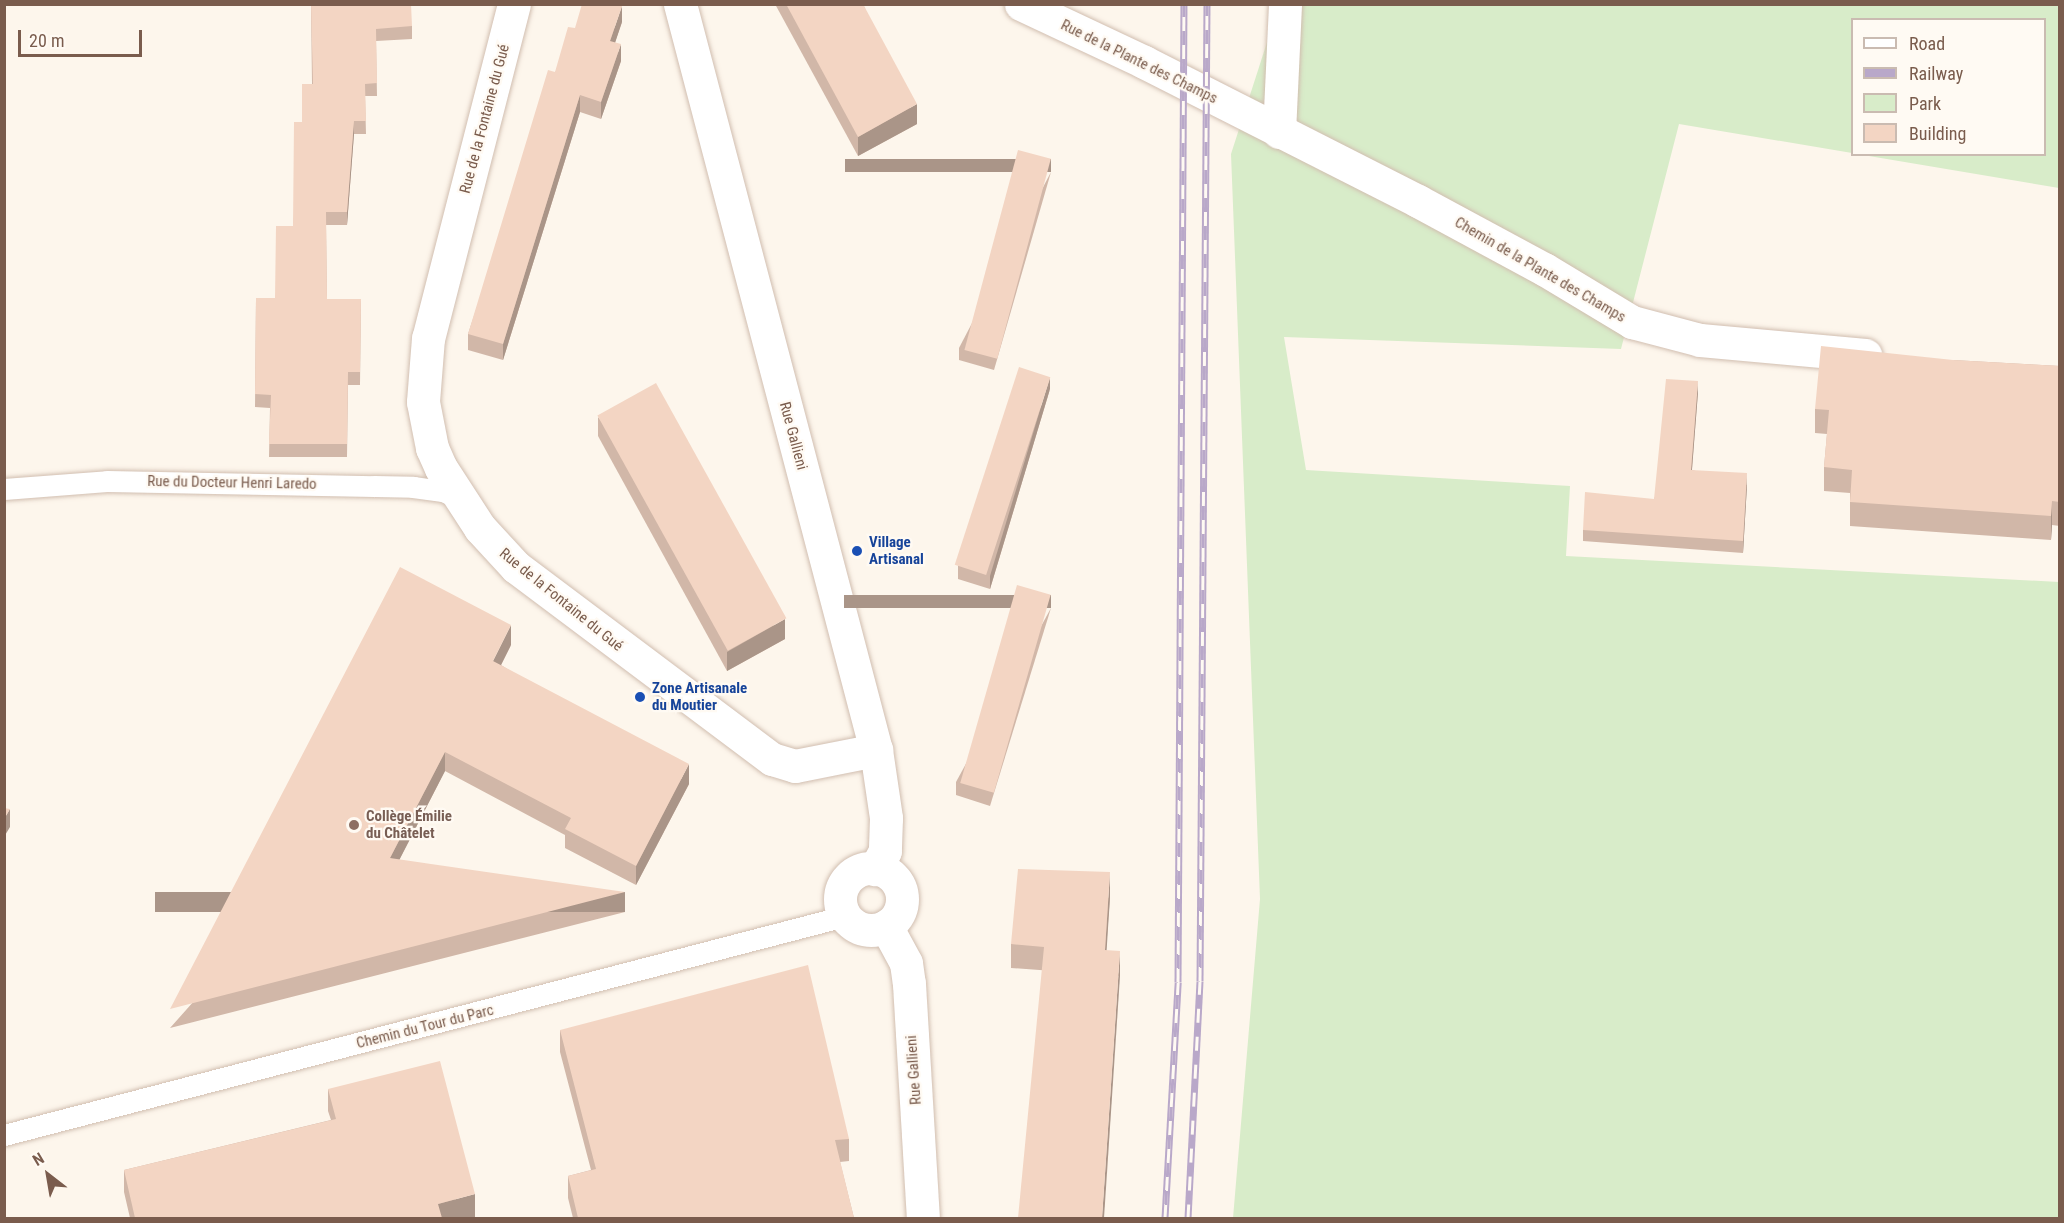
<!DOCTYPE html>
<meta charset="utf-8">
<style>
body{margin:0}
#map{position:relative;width:2064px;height:1223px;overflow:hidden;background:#fdf6ec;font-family:"Roboto Condensed",sans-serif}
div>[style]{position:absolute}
.green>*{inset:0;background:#d8ecc9}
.roads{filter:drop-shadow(0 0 2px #d1beb0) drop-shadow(0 0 2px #d1beb0)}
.service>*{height:21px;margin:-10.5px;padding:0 10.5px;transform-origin:10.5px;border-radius:10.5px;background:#fff}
.minor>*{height:33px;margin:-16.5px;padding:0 16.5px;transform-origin:16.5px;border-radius:16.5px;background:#fff}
.minor>.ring{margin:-16.5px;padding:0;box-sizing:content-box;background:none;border:33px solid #fff;border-radius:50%}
.rail>*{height:7px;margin-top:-3.5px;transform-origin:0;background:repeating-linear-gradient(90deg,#fffaf3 0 14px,#b9a8c9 0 28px);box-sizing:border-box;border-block:2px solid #b9a8c9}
.wall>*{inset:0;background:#d1b7a8}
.shaded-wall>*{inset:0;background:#aa9588;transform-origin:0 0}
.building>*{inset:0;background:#f3d5c3;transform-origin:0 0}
.dots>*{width:16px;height:16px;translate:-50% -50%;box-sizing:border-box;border:3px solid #fffaf3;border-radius:50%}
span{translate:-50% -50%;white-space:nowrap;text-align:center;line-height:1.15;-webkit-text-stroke:4.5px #fffaf3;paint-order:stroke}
.street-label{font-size:15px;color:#7a5c4d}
.transit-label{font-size:15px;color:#164399;font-weight:700}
.left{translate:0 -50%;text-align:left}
.education-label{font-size:15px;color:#785e54;font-weight:700}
.frame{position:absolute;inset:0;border:6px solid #7a5c4d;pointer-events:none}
.legend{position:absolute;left:1851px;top:18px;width:195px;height:138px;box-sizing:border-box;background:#fffaf3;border:2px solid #cabbb1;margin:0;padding:8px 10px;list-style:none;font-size:18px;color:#7a5c4d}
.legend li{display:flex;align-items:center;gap:12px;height:30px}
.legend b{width:30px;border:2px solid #cabbb1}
.north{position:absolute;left:18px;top:1145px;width:60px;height:60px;-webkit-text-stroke:4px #fffaf3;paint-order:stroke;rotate:329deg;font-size:16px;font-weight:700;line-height:24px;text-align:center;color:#7a5c4d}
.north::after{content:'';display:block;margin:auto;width:21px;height:27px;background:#7a5c4d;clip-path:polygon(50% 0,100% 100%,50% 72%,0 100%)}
.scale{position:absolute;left:18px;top:30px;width:124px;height:27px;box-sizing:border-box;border:3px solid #7a5c4d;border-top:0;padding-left:8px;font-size:18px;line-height:21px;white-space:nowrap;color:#7a5c4d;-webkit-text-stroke:4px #fffaf3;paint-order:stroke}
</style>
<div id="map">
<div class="green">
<div style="clip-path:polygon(1279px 5px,2059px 5px,2059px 188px,1863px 155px,2044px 154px,2044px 20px,1852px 20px,1852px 153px,1679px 124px,1621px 349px,1284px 337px,1306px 470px,1570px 486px,1566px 556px,2059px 582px,2059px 1218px,1233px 1218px,1260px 899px,1231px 154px)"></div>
</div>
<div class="roads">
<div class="service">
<div style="left:4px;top:489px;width:103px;rotate:-4.4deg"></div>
<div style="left:107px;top:481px;width:267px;rotate:1.1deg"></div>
<div style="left:374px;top:486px;width:39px;rotate:1deg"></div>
<div style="left:413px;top:487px;width:30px;rotate:8deg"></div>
<div style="left:443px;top:491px;width:17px;rotate:25deg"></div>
<div style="left:4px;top:1135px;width:869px;rotate:-14.6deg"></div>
</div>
<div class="minor">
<div style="left:514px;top:4px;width:345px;rotate:104.4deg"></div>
<div style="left:428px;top:338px;width:64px;rotate:94.5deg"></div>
<div style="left:423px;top:402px;width:47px;rotate:78.9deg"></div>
<div style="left:432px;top:448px;width:22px;rotate:66deg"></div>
<div style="left:441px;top:468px;width:72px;rotate:57deg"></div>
<div style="left:480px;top:528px;width:53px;rotate:47.3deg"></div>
<div style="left:516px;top:567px;width:320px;rotate:36.9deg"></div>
<div style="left:772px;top:759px;width:24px;rotate:17deg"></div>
<div style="left:795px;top:766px;width:83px;rotate:-11.2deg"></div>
<div style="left:680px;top:4px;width:771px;rotate:75.28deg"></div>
<div style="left:876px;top:750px;width:69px;rotate:81.6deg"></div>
<div style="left:886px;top:818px;width:33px;rotate:92deg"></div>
<div style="left:885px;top:851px;width:21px;rotate:119deg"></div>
<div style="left:1021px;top:4px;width:136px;rotate:25.2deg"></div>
<div style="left:1144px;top:62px;width:307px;rotate:26.9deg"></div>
<div style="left:1418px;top:201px;width:143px;rotate:28.4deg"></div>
<div style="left:1544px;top:269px;width:103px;rotate:31.1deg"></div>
<div style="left:1632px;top:322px;width:70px;rotate:14.8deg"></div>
<div style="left:1700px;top:340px;width:166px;rotate:5.2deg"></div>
<div style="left:1279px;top:132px;width:128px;rotate:-87.3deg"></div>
<div class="ring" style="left:840px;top:868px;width:29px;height:29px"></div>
<div style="left:886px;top:926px;width:42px;rotate:61.6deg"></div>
<div style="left:906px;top:963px;width:21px;rotate:82deg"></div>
<div style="left:909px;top:984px;width:234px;rotate:86.6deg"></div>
</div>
</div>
<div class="rail">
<div style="left:1165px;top:1218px;width:236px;rotate:-86.8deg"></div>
<div style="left:1178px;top:982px;width:978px;rotate:-89.65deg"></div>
<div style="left:1188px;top:1218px;width:237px;rotate:-87.1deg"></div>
<div style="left:1200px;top:981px;width:977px;rotate:-89.59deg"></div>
</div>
<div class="wall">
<div style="clip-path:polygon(311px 4px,412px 26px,412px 39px,376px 41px,377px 96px,365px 96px,366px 134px,354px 134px,347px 225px,326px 225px,327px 299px,361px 299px,360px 385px,348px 385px,347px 457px,269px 457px,270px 408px,255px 407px,256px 298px,275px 298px,293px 226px,302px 122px,312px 84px)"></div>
<div style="clip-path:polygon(775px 4px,863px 4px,917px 124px,858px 156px)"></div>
<div style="clip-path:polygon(622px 22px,615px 42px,621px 61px,601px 119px,580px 112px,503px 360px,468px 350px,468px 334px,555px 72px)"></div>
<div style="clip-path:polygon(1051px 172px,994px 370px,959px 360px,959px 348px)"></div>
<div style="clip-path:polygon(1953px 360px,2060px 366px,2060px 526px,2052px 525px,2051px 540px,1850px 526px,1850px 493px,1824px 491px,1824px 467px,1827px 434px,1815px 433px,1815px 409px)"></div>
<div style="clip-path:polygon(1050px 389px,990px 589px,958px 579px,958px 566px)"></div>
<div style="clip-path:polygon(1698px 392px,1692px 470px,1747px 485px,1743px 553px,1583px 541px,1583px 530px,1654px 499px)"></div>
<div style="clip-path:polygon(598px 417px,785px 639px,727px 671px,598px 436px)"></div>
<div style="clip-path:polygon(1051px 608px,990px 806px,956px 795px,956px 782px)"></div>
<div style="clip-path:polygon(511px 645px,501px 665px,689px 784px,636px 885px,565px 848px,565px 835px,445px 771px,399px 860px,625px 912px,170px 1028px)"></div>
<div style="clip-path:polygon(1110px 897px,1106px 950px,1120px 976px,1011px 968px,1011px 944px)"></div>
<div style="clip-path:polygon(560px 1030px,849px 1139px,849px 1161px,840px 1162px,854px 1218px,573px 1218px,568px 1198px,568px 1176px,591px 1170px,560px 1052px)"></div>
<div style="clip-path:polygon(328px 1089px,475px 1217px,468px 1218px,130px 1218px,124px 1192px,124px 1170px,331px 1120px,328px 1111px)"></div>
</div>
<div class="shaded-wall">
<div style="clip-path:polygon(622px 6px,622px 22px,610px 58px,610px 41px)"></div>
<div style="clip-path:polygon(621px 44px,621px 61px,601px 119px,601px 102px)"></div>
<div style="clip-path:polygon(580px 95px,580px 112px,503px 360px,503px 344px)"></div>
<div style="clip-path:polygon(917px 104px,917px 124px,858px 156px,858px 137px)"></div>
<div style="clip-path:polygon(354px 121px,354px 134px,347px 225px,347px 212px)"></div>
<div style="left:1051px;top:159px;width:13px;height:206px;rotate:90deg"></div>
<div style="clip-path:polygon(1050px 377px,1050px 389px,990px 589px,990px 576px)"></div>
<div style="clip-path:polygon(1698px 381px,1698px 392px,1691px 481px,1691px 470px)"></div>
<div style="clip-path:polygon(1747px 473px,1747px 485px,1743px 553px,1743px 541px)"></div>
<div style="clip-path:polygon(2052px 501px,2052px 525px,2051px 540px,2051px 516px)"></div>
<div style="left:1051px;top:595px;width:13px;height:207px;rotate:90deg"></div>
<div style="clip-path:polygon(785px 619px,785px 639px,727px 671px,727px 652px)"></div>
<div style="clip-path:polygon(511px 625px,511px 645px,493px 681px,493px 661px)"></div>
<div style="clip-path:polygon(445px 752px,445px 771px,390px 878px,390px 858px)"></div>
<div style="clip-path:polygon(689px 764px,689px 784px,636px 885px,636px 866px)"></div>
<div style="clip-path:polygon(10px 809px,10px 827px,4px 837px,4px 819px)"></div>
<div style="clip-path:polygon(1110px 872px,1110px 897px,1105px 975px,1105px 950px)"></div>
<div style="left:625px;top:892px;width:20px;height:470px;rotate:90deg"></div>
<div style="clip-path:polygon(1120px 951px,1120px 976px,1104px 1218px,1102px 1218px)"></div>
<div style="clip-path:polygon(475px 1194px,475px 1217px,468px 1218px,438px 1218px,438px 1204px)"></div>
</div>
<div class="building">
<div style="clip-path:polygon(311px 4px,411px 4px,412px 26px,376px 29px,377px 83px,365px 84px,366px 121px,354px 121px,347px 212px,326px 212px,327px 299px,361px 299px,360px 372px,348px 372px,347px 444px,269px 444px,271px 395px,255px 394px,256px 298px,275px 298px,276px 226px,293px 226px,294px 122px,302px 122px,302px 84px,313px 84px)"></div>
<div style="clip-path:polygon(582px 4px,619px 4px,622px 6px,610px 41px,621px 44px,601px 102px,580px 95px,503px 344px,468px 334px,548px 70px,555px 72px,568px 27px,575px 28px)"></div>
<div style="clip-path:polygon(786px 4px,863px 4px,917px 104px,858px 137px)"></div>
<div style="left:1018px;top:150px;width:34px;height:207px;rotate:15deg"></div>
<div style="clip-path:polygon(1821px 346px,1953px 360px,2060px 366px,2060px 502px,2052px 501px,2051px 516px,1850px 502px,1852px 470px,1824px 467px,1829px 410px,1815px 409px)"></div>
<div style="left:1019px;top:367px;width:33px;height:208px;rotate:18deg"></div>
<div style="clip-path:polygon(1666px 379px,1698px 381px,1691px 470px,1747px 473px,1743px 541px,1583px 530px,1585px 492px,1654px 499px)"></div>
<div style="left:656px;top:383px;width:269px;height:67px;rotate:61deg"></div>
<div style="clip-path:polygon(400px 567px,511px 625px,493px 661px,689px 764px,636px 866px,565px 829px,571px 818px,445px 752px,390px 858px,625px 892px,170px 1009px)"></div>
<div style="left:1017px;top:585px;width:35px;height:206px;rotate:16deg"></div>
<div style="clip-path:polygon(4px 808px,10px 809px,4px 819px)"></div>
<div style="clip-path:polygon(1018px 869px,1110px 872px,1105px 950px,1120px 951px,1102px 1218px,1018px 1218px,1044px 947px,1011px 944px)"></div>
<div style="clip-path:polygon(808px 965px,849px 1139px,835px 1140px,854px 1218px,578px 1218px,568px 1176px,596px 1169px,560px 1030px)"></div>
<div style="clip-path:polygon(440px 1061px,475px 1194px,438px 1204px,442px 1218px,135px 1218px,124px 1170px,336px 1119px,328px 1089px)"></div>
</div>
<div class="dots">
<div style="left:857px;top:551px;background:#1a4fb4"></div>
<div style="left:640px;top:697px;background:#1a4fb4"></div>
<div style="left:354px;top:825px;background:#8d6e63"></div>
</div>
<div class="street-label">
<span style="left:1139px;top:62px;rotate:26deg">Rue de la Plante des Champs</span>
<span style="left:485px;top:119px;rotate:-75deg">Rue de la Fontaine du Gué</span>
<span style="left:1540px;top:270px;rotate:30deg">Chemin de la Plante des Champs</span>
<span style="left:793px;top:436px;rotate:75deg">Rue Gallieni</span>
<span style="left:232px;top:483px;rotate:1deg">Rue du Docteur Henri Laredo</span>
<span style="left:561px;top:600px;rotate:39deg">Rue de la Fontaine du Gué</span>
<span style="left:425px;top:1027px;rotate:-14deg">Chemin du Tour du Parc</span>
<span style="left:914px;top:1070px;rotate:-94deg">Rue Gallieni</span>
</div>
<div class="transit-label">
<span class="left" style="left:869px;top:551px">Village<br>Artisanal</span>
<span class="left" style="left:652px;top:697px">Zone Artisanale<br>du Moutier</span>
</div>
<div class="education-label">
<span class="left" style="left:366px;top:825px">Collège Émilie<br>du Châtelet</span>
</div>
<div class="frame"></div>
<ul class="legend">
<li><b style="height:8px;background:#fff"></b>Road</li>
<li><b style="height:8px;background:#b9a8c9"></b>Railway</li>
<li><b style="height:16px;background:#d8ecc9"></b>Park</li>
<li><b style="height:16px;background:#f3d5c3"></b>Building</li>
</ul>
<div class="north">N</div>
<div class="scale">20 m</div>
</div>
